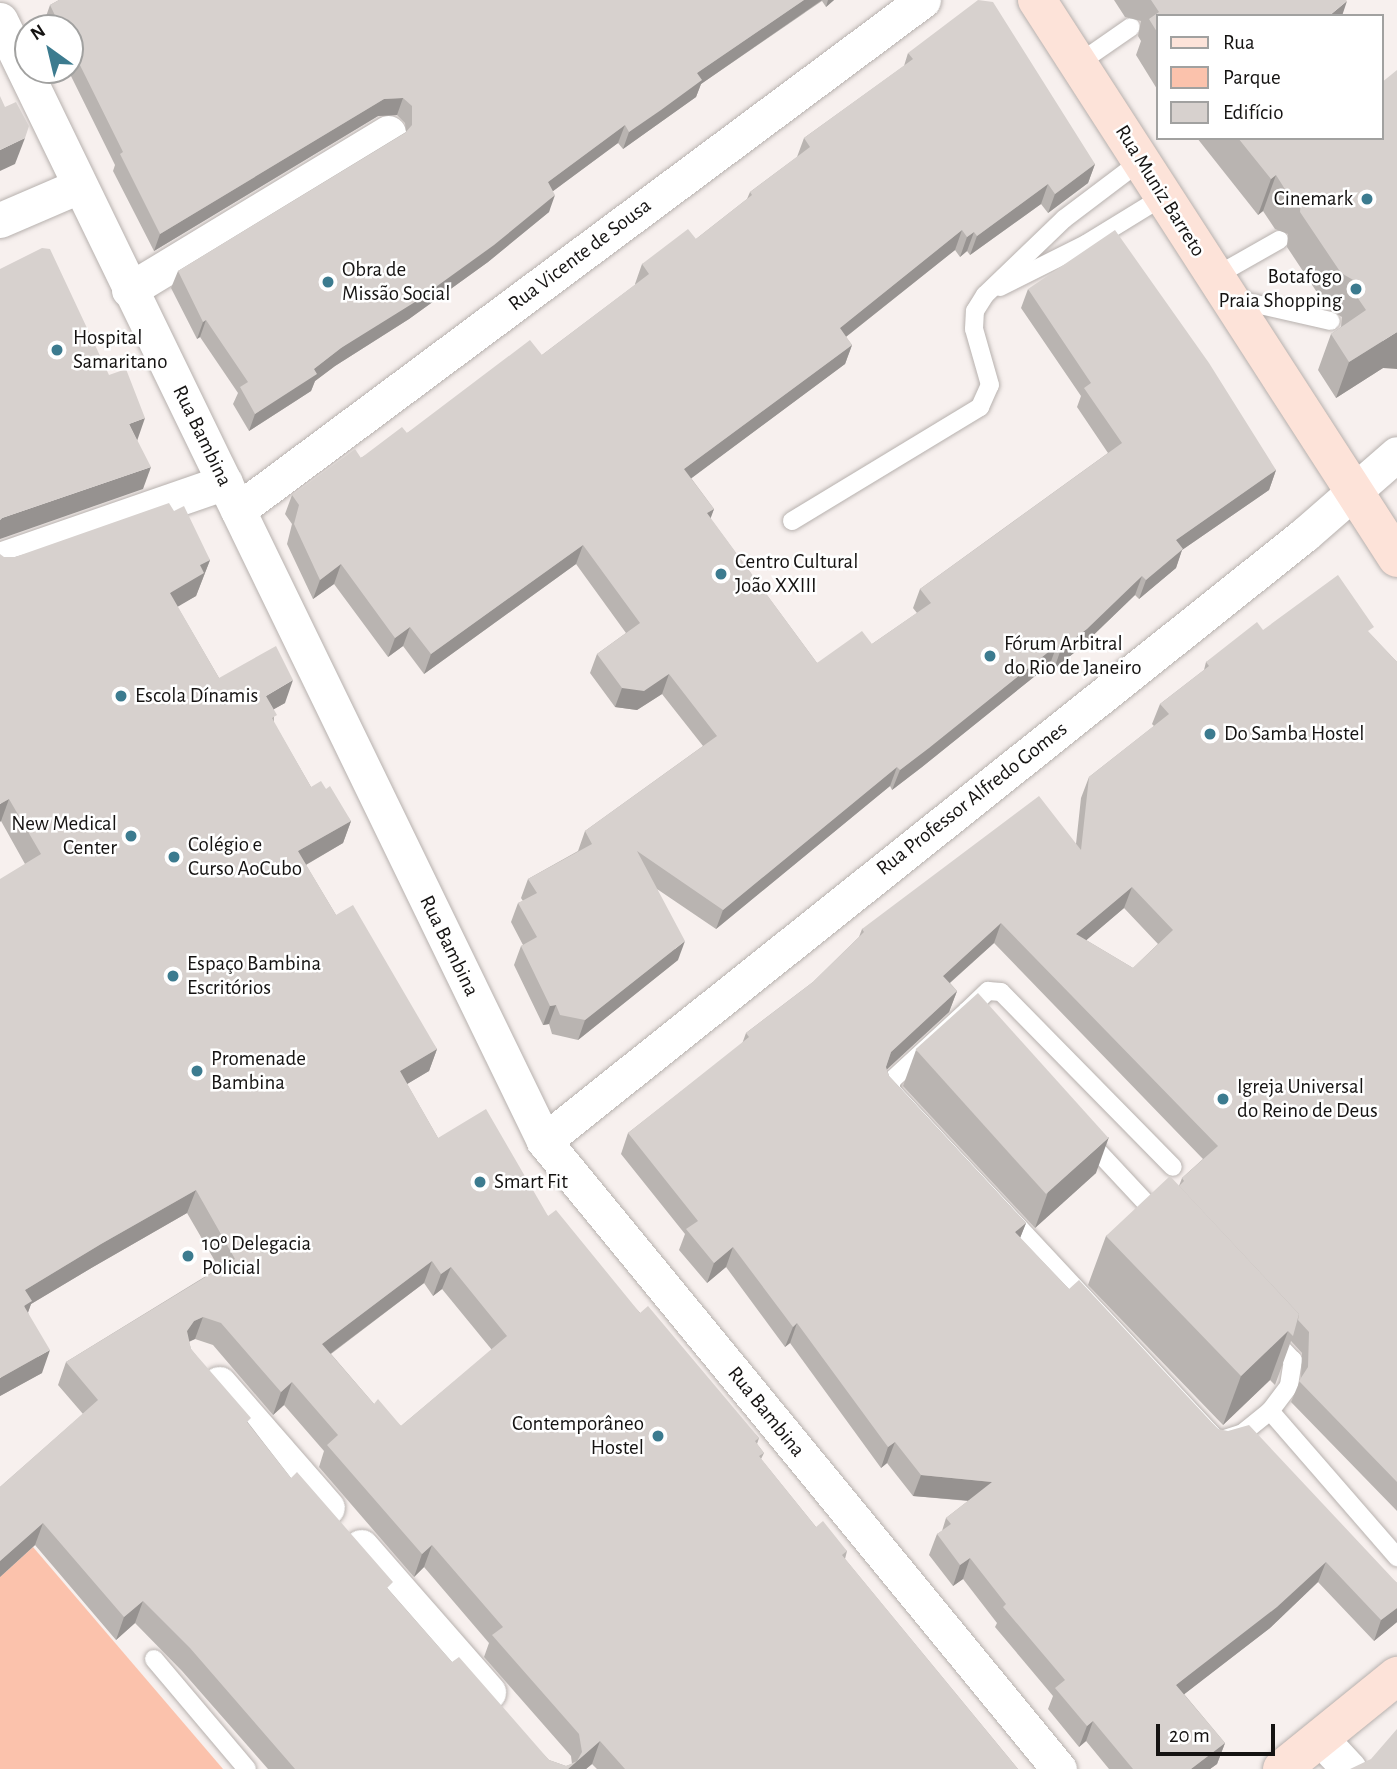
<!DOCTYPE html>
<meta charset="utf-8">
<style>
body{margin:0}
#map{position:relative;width:1397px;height:1769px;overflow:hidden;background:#f7f0ee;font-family:"Alegreya Sans",sans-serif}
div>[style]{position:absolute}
.green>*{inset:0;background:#fbc2ac}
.roads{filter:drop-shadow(0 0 2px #b7b1ae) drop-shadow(0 0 2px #b7b1ae)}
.lane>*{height:18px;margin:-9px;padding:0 9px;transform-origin:9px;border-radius:9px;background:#fff}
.street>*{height:35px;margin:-17.5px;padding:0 17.5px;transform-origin:17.5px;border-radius:17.5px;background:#fff}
.secondary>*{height:38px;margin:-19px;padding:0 19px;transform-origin:19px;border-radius:19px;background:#fde3d9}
.wall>*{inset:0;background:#b9b4b1}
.shaded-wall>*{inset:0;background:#969290}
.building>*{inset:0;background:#d7d1ce;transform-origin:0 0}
.dots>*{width:19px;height:19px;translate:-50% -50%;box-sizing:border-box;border:4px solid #fff;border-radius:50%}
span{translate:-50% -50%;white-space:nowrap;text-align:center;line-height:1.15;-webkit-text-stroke:5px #fff;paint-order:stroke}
.street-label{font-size:21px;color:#151312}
.poi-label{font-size:21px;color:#151312}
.right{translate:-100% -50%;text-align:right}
.left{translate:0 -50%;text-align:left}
.legend{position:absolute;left:1156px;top:14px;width:228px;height:126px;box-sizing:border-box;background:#fff;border:2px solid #a1a1a0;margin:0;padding:9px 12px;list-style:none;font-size:21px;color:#151312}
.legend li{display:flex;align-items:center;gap:14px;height:35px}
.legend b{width:35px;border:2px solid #a1a1a0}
.north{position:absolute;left:14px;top:14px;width:70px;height:70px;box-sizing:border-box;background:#fff;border:2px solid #a1a1a0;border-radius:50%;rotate:326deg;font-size:19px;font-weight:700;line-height:28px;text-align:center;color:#151312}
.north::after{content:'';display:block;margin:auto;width:24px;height:32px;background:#3c7b8f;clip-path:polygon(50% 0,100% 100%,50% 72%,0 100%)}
.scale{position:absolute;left:1156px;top:1724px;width:119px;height:32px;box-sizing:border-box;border:4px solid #151312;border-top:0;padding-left:9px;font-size:21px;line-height:24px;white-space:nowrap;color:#151312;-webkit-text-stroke:5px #fff;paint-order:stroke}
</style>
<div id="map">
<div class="green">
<div style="clip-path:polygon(33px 1547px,223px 1769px,0 1769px,0 1577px)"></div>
</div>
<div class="roads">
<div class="lane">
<div style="left:1079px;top:63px;width:63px;rotate:-34.7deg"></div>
<div style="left:1214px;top:277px;width:75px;rotate:-29.6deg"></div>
<div style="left:1000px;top:287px;width:96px;rotate:-26.6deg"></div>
<div style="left:1086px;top:244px;width:92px;rotate:-31.6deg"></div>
<div style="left:1234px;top:299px;width:99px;rotate:12.8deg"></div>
<div style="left:792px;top:521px;width:220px;rotate:-31.2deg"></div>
<div style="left:980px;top:407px;width:24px;rotate:-66deg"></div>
<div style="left:990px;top:385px;width:58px;rotate:-105.9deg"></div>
<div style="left:974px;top:329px;width:18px;rotate:-87deg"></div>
<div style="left:975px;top:311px;width:19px;rotate:-58deg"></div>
<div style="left:985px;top:295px;width:110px;rotate:-43.9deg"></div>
<div style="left:1064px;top:219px;width:98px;rotate:-37.1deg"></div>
<div style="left:967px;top:1011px;width:478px;rotate:47deg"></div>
<div style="left:1293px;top:1360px;width:26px;rotate:99deg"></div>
<div style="left:1289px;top:1386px;width:31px;rotate:127deg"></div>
<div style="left:1270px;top:1411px;width:35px;rotate:141deg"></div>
<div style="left:1243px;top:1433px;width:26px;rotate:162deg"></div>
<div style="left:1218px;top:1441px;width:481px;rotate:-133deg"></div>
<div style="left:890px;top:1089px;width:9px;rotate:-77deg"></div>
<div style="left:892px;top:1080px;width:102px;rotate:-42.6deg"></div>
<div style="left:967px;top:1011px;width:29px;rotate:-44deg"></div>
<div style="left:988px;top:991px;width:13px;rotate:4deg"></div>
<div style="left:1001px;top:992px;width:245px;rotate:45.5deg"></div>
<div style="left:1270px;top:1411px;width:194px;rotate:49deg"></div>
<div style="left:154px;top:1659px;width:144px;rotate:49.8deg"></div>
</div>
<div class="street">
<div style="left:0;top:20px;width:1246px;rotate:64.11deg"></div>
<div style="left:544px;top:1141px;width:812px;rotate:50.65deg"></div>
<div style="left:0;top:220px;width:86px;rotate:-23.3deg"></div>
<div style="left:129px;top:290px;width:303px;rotate:-31.2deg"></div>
<div style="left:238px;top:510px;width:854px;rotate:-36.67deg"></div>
<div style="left:0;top:560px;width:238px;rotate:-19.1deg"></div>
<div style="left:544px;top:1141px;width:972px;rotate:-38.57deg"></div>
<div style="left:1304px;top:535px;width:123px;rotate:-41.1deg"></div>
<div style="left:219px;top:1384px;width:164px;rotate:48.9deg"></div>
<div style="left:361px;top:1547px;width:193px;rotate:48.8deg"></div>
<div style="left:1320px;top:1738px;width:42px;rotate:46.9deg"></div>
</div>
<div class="secondary">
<div style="left:1037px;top:0;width:664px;rotate:57.17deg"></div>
<div style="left:1282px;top:1769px;width:148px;rotate:-39deg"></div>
</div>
</div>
<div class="wall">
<div style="clip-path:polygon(59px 0,834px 0,826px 7px,822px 1px,701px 84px,696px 97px,623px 149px,618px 143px,553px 191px,549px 212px,488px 262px,409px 319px,335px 366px,315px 381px,311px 391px,249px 431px,233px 404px,238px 393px,200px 337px,197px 339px,171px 288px,178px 271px,406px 132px,405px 123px,397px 115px,378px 116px,154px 251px,113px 171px,115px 165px,68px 70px,70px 70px,70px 28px,46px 28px,44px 22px,50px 5px)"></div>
<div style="clip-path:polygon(1114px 0,1346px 0,1157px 16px,1157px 89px,1136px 55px,1141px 41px,1138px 36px,1141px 21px,1125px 17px)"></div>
<div style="clip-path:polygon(908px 53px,1095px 164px,1088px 183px,1048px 213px,1041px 204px,970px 255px,967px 251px,960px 257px,955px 250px,846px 337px,852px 345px,845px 364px,691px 478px,714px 509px,710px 518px,817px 663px,872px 644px,917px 613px,913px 608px,920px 589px,1108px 453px,1077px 407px,1081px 396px,1021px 308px,1028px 289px,1276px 470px,1269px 490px,1182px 550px,1176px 568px,1139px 599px,1135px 595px,1080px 648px,1054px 669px,1050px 664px,922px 767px,892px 790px,890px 786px,716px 929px,657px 889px,678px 960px,578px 1040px,552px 1034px,549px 1024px,543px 1025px,514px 965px,521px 946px,523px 945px,511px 922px,518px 903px,523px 901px,521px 898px,528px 879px,578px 851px,585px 831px,703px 746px,662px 694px,637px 710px,615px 707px,590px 673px,597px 654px,626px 633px,576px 564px,424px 674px,403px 646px,388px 657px,334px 584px,313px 599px,287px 544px,292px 524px,285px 514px,292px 495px,407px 433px,542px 355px,635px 285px,635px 284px,642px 264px,696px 239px,747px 199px,750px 192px,797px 157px,804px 138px,904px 66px)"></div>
<div style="clip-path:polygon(1197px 138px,1381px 138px,1383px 368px,1336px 398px,1318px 370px,1331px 334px,1341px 327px,1342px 317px,1328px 309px,1287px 247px,1288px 234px,1275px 229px,1263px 211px,1258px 215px)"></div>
<div style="clip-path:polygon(evenodd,174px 511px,210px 560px,196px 596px,177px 606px,219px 678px,285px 703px,274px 709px,274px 723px,311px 787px,326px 789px,351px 821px,343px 843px,306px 865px,336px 915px,437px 1049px,429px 1071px,407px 1084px,438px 1138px,548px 1216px,759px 1438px,757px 1444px,764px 1453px,761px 1459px,816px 1527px,847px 1551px,845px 1559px,1018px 1769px,597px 1769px,592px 1764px,586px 1769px,268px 1769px,182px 1671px,135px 1623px,116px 1640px,35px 1545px,0 1577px,0 1487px,83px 1414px,58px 1385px,66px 1362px,219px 1268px,187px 1213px,93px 1267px,31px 1304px,28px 1312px,42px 1373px,0 1396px,25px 864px,1px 821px,4px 557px,15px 557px,174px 511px,424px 1283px,433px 1296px,442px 1289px,492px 1350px,401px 1426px,374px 1404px,331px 1354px,424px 1283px,174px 511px,195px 1339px,213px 1345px,273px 1415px,284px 1405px,324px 1451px,319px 1467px,414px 1577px,424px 1567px,489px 1643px,484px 1657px,571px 1756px,572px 1764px,566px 1766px,549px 1760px,452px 1662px,291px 1478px,191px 1349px,189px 1342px,195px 1339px)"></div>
<div style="clip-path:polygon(evenodd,1263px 630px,1371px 635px,1397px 662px,1397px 1511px,1291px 1402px,1301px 1378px,1302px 1353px,1291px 1341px,1275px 1385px,1270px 1380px,1223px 1425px,1088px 1285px,1106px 1236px,1179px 1186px,1182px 1178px,1203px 1159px,994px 943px,950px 983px,957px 991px,949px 1012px,887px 1069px,889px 1076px,1026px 1223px,1020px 1238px,1069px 1289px,1218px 1429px,1397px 1583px,1397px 1622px,1374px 1641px,1318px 1582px,1270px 1628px,1184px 1694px,1225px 1743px,1217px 1764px,1210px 1769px,1109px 1769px,1086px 1741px,1079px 1747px,1048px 1709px,1053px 1696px,995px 1627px,997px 1623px,963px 1579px,953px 1586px,929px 1555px,937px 1534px,942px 1531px,946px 1518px,968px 1501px,913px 1496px,887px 1463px,881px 1468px,790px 1343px,785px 1347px,726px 1267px,707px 1283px,679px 1250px,685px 1234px,621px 1154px,628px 1133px,742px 1044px,746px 1033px,813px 982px,859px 937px,862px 929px,1076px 844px,1081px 798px,1089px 777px,1154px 726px,1152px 724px,1160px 704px,1204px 670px,1206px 662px,1263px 630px,1124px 908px,1158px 944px,1133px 968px,1086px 940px,1124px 908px)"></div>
<div style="clip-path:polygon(916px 1050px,1096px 1173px,1035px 1228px,903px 1086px)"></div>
</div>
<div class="shaded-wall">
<div style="clip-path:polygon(804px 0,822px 0,701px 84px,696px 97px,623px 149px,629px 132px,697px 73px)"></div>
<div style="clip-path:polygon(828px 0,834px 0,826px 7px)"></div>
<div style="clip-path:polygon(1347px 1px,1342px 16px,1329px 16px)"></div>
<div style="clip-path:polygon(403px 98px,397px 115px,378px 116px,154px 251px,160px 234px,384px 99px)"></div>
<div style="clip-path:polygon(625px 125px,618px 143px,541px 200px,548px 182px)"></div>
<div style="clip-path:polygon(25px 138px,15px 164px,0 171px,0 150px)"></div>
<div style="clip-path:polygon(1095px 164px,1088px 183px,1048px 213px,1055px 194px)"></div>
<div style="clip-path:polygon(1276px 175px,1263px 211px,1258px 215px,1271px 179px)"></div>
<div style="clip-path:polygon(1048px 184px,1041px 204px,970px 255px,977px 236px)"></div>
<div style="clip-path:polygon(555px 195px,549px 212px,488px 262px,409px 319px,335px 366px,315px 381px,311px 391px,249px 431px,255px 414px,341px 348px)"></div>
<div style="clip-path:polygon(962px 230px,955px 250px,833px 347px,840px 328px)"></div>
<div style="clip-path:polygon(974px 232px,967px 251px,960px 257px,967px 237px)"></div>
<div style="clip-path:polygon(206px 320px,200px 337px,197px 339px,203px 322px)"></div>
<div style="clip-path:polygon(1397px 332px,1397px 369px,1383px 368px,1336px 398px,1349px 362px)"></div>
<div style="clip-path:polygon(852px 345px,845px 364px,677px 489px,684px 469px)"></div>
<div style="clip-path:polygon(145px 418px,137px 441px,129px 424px)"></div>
<div style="clip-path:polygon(151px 467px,143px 489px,0 539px,0 520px,2px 518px)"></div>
<div style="clip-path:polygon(1276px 470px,1269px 490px,1182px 550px,1176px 568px,1139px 599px,1146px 580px,1176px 540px)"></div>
<div style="clip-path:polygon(714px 509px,707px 528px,707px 513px)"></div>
<div style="clip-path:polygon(583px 545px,576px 564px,424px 674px,431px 654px)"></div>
<div style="clip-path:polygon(210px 560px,196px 596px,162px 616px,170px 593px,200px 565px)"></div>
<div style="clip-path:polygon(341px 564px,334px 584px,313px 599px,320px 580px)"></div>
<div style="clip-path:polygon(1142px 576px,1135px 595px,1080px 648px,1054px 669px,1061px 649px)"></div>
<div style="clip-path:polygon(410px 627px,403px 646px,388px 657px,395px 638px)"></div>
<div style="clip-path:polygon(1057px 645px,1050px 664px,922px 767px,892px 790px,900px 770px)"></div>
<div style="clip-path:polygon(669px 674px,662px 694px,637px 710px,615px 707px,622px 688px)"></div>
<div style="clip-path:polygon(293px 680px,285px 703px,258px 718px,266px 696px)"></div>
<div style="clip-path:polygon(897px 767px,890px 786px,716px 929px,723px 910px)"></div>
<div style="clip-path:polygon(9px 799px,1px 821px,0 822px,0 804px)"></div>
<div style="clip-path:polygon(351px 821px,343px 843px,290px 874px,298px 851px)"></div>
<div style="clip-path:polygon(1132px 887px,1124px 908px,1069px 955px,1076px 934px)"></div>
<div style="clip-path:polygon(1001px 923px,994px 943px,935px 996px,943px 976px)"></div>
<div style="clip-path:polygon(685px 941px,678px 960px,578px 1040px,585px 1020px)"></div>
<div style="clip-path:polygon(957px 991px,949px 1012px,884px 1072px,891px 1052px)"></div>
<div style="clip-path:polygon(556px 1005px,549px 1024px,543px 1025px,550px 1006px)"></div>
<div style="clip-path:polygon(437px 1049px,429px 1071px,392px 1093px,400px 1071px)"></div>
<div style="clip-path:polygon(1109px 1137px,1096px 1173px,1035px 1228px,1048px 1192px)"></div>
<div style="clip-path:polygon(196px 1190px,187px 1213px,93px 1267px,31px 1304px,24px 1324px,25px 1290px,101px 1244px)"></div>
<div style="clip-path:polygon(1026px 1223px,1018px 1243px,1015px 1232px)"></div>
<div style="clip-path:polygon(733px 1247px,726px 1267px,707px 1283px,714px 1263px)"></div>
<div style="clip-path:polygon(432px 1261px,424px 1283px,314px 1366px,322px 1344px)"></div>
<div style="clip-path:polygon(451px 1267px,442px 1289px,433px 1296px,441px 1274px)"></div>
<div style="clip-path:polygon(203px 1317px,195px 1339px,185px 1343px,187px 1331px,194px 1321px)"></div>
<div style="clip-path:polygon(797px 1323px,790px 1343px,785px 1347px,793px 1327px)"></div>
<div style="clip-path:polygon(1288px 1331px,1270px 1380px,1223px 1425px,1241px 1376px)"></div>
<div style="clip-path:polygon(50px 1350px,42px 1373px,0 1396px,0 1378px)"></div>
<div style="clip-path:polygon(292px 1382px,284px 1405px,273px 1415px,281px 1392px)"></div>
<div style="clip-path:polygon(895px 1442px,887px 1463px,881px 1468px,888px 1447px)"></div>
<div style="clip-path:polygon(921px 1475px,992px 1482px,985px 1502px,913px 1496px)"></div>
<div style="clip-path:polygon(43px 1523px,35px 1545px,0 1577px,0 1561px)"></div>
<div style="clip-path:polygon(432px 1545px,424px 1567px,414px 1577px,422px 1554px)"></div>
<div style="clip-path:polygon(970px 1558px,963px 1579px,953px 1586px,960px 1565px)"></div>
<div style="clip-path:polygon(1326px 1562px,1318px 1582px,1270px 1628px,1169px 1706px,1176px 1685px)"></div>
<div style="clip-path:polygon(143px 1601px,135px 1623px,116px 1640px,124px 1617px)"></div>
<div style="clip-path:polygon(1397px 1608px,1397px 1622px,1374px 1641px,1381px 1620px)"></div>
<div style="clip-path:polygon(1093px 1721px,1086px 1741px,1079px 1747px,1087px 1726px)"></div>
<div style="clip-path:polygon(600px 1741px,592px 1764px,586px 1769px,568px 1769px)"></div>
<div style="clip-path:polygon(1225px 1743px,1217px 1764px,1210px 1769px,1191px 1769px)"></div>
</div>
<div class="building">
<div style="clip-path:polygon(59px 0,804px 0,697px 73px,702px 80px,661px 110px,629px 132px,625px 125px,548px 182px,555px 195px,494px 245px,415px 302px,341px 348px,314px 369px,317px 374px,255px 414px,240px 387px,248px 382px,206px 320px,203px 322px,178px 271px,405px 133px,412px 125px,412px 106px,403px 98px,384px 99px,160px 234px,120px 154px,123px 152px,70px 45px,70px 28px,61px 28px,50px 5px)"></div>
<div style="clip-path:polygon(978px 0,993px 2px,1095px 164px,1055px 194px,1048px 184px,977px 236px,974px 232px,967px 237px,962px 230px,840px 328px,852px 345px,684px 469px,714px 509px,707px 513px,817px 663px,862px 631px,872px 644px,931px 603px,920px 589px,1122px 443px,1084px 388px,1091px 383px,1028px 289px,1115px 230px,1209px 363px,1276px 470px,1176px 540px,1183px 549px,1146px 580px,1142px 576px,1087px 629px,1061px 649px,1057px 645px,929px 748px,900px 770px,897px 767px,723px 910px,637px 851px,685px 941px,585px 1020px,560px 1015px,556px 1005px,550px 1006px,521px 946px,537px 937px,518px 903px,537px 893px,528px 879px,592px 844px,585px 831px,717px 736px,669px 674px,644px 691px,622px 688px,597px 654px,640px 623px,583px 545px,431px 654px,410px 627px,395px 638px,341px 564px,320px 580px,294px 524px,299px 505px,292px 495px,355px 449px,361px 458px,402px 427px,407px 433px,530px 340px,542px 355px,649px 274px,642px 264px,688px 229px,696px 239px,752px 195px,750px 192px,810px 147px,804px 138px,913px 59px,908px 53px)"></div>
<div style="clip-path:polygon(1151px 0,1346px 0,1347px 1px,1329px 16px,1157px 16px,1157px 32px,1149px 19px,1159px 12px)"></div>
<div style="clip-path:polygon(1397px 70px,1397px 332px,1349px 362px,1331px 334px,1366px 310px,1353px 291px,1355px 281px,1341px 273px,1300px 212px,1301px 198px,1288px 194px,1276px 175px,1271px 179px,1238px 138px,1381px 138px,1381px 83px)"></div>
<div style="clip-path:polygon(0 96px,5px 107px,16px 102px,29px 126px,25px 138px,0 150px)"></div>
<div style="clip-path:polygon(42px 248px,50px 249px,109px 375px,126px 369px,145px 418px,129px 424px,151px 467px,2px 518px,0 520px,0 269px)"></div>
<div style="clip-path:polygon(evenodd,169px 503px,174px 511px,184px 506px,210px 560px,200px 565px,204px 573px,170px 593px,219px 678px,276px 646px,293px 680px,266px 696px,277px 715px,272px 718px,311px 787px,321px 781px,326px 789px,330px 786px,351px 821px,298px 851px,336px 915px,353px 905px,437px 1049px,400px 1071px,438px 1138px,486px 1109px,548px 1216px,556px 1210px,640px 1313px,648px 1306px,759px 1438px,755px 1441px,764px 1453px,759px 1456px,816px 1527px,823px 1521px,847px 1551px,842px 1555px,1018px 1769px,625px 1769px,600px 1741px,568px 1769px,295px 1769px,190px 1648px,143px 1601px,124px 1617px,43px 1523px,0 1561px,0 1487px,98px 1400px,66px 1362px,235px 1259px,196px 1190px,101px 1244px,25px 1290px,32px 1301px,24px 1306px,50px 1350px,0 1378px,0 879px,41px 854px,9px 799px,0 804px,0 554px,4px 557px,15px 557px,169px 503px,432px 1261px,441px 1274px,451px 1267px,507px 1336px,401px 1426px,378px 1399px,374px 1404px,322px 1344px,432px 1261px,169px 503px,203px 1317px,221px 1323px,281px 1392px,292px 1382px,338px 1435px,327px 1445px,422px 1554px,432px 1545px,503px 1627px,492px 1635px,579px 1734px,582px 1752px,577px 1761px,566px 1766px,549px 1760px,459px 1657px,452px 1662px,387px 1588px,393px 1582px,297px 1472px,291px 1478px,247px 1422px,251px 1418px,191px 1349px,187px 1331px,194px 1321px,203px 1317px)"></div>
<div style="clip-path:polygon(evenodd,1338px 575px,1374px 627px,1368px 631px,1397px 662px,1397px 1482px,1299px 1381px,1308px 1367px,1309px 1332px,1298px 1320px,1299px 1314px,1179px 1186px,1184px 1181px,1182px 1178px,1218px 1146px,1001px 923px,943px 976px,957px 991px,891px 1052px,886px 1067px,889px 1076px,1026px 1223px,1015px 1232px,1069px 1289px,1079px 1280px,1218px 1429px,1228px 1431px,1249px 1425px,1397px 1583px,1397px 1608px,1381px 1620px,1326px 1562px,1277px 1607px,1176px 1685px,1225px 1743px,1191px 1769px,1133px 1769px,1093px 1721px,1087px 1726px,1055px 1688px,1065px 1680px,1003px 1607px,1006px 1604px,970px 1558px,960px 1565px,937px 1534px,951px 1524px,946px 1518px,992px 1482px,921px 1475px,895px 1442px,888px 1447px,797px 1323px,793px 1327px,733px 1247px,714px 1263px,686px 1229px,698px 1221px,628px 1133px,749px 1037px,746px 1033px,813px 982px,864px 932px,862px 929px,1039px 796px,1081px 850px,1089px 777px,1169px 714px,1160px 704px,1209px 666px,1206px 662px,1257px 622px,1263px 630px,1338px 575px,1132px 887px,1173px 930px,1133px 968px,1076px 934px,1132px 887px)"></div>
<div style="left:978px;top:993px;width:195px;height:84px;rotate:48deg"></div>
<div style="clip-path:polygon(1170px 1176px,1299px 1314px,1293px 1336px,1288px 1331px,1241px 1376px,1106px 1236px)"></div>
<div style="clip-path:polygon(1397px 1729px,1397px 1769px,1350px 1769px,1371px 1759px)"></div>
</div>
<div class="dots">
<div style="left:1367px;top:199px;background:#3c7b8f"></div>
<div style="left:328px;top:282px;background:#3c7b8f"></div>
<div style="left:1356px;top:289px;background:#3c7b8f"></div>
<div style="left:57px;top:350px;background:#3c7b8f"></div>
<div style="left:721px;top:574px;background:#3c7b8f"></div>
<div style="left:990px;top:656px;background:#3c7b8f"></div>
<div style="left:121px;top:696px;background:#3c7b8f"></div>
<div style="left:1210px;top:734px;background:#3c7b8f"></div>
<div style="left:131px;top:836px;background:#3c7b8f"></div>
<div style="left:174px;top:857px;background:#3c7b8f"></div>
<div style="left:173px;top:976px;background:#3c7b8f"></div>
<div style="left:197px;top:1071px;background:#3c7b8f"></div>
<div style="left:1223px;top:1099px;background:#3c7b8f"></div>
<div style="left:480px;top:1182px;background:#3c7b8f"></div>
<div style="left:188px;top:1256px;background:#3c7b8f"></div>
<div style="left:658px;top:1436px;background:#3c7b8f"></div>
</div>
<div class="street-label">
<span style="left:1160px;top:191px;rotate:58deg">Rua Muniz Barreto</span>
<span style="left:580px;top:255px;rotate:-37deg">Rua Vicente de Sousa</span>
<span style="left:202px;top:436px;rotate:64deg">Rua Bambina</span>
<span style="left:972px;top:799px;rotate:-38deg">Rua Professor Alfredo Gomes</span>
<span style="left:449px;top:946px;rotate:64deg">Rua Bambina</span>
<span style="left:766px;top:1412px;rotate:51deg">Rua Bambina</span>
</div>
<div class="poi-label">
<span class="right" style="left:1353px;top:199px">Cinemark</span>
<span class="left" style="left:342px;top:282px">Obra de<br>Missão Social</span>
<span class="right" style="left:1342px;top:289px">Botafogo<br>Praia Shopping</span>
<span class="left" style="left:73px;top:350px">Hospital<br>Samaritano</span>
<span class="left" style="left:735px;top:574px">Centro Cultural<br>João XXIII</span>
<span class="left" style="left:1004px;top:656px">Fórum Arbitral<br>do Rio de Janeiro</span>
<span class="left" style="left:135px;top:696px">Escola Dínamis</span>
<span class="left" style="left:1224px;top:734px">Do Samba Hostel</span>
<span class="right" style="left:117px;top:836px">New Medical<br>Center</span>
<span class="left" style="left:188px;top:857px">Colégio e<br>Curso AoCubo</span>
<span class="left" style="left:187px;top:976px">Espaço Bambina<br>Escritórios</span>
<span class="left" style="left:211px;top:1071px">Promenade<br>Bambina</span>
<span class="left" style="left:1237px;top:1099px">Igreja Universal<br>do Reino de Deus</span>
<span class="left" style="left:494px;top:1182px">Smart Fit</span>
<span class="left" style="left:202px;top:1256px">10º Delegacia<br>Policial</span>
<span class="right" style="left:644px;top:1436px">Contemporâneo<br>Hostel</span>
</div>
<ul class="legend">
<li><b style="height:9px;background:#fde3d9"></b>Rua</li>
<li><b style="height:19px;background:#fbc2ac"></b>Parque</li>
<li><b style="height:19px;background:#d7d1ce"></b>Edifício</li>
</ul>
<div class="north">N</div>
<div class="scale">20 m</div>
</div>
